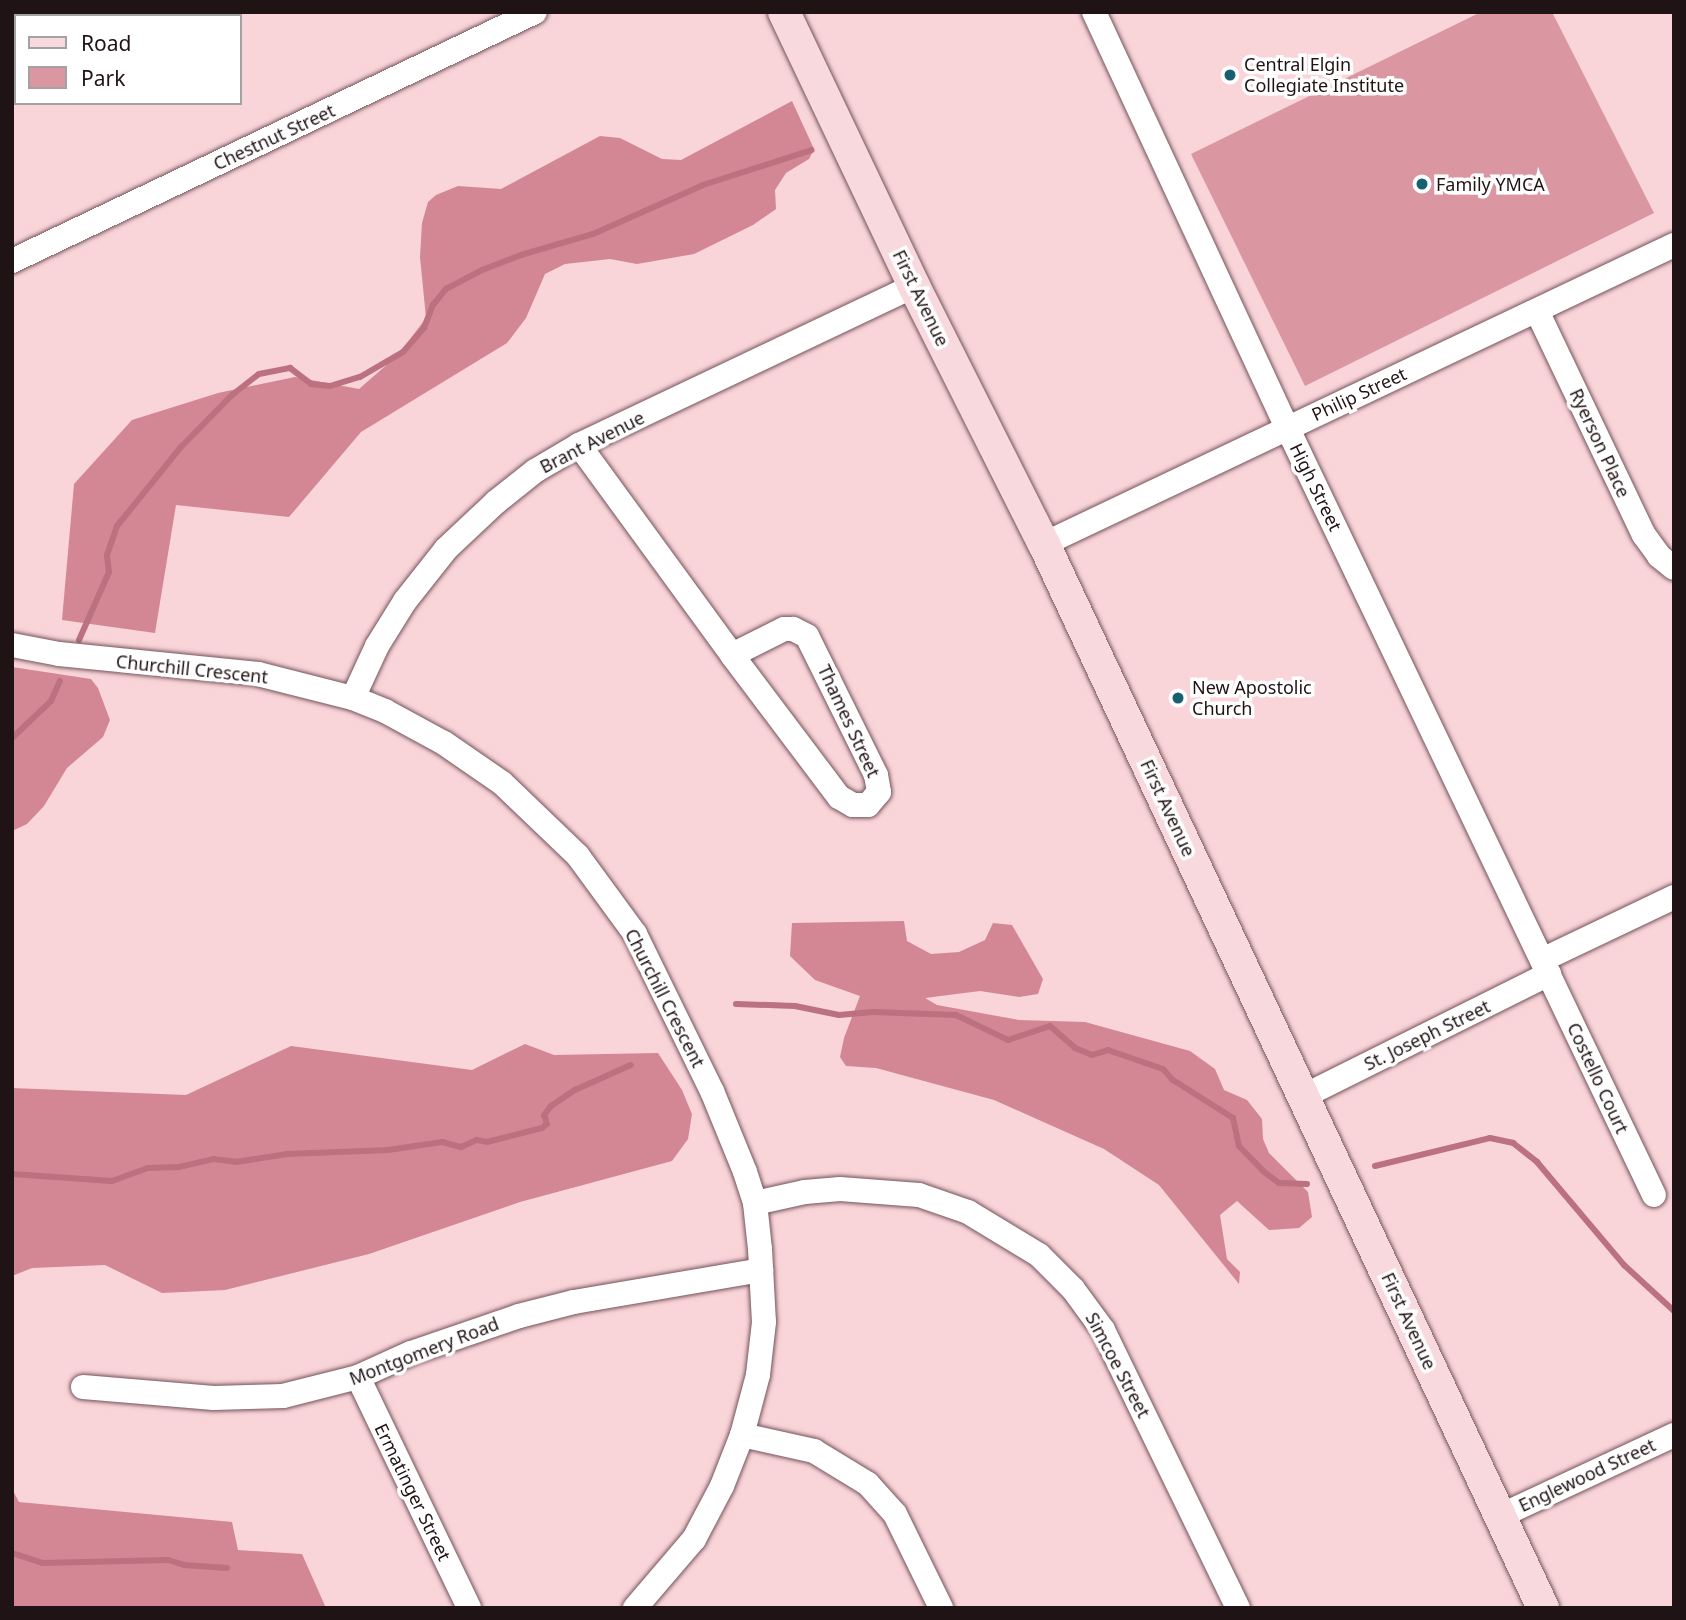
<!DOCTYPE html>
<style>
body{margin:0}
#map{position:relative;width:1686px;height:1620px;overflow:hidden;background:#f9d4d9;font-family:"Noto Sans",sans-serif}
div>[style]{position:absolute}
.green>*{inset:0;background:#da97a2}
.forest>*{inset:0;background:#d38794}
.stream>*{height:6px;margin:-3px;padding:0 3px;transform-origin:3px;border-radius:3px;background:#bb717f}
.roads{filter:drop-shadow(0 0 2px #74545a) drop-shadow(0 0 2px #74545a)}
.minor>*{height:24px;margin:-12px;padding:0 12px;transform-origin:12px;border-radius:12px;background:#fff}
.major>*{height:32px;margin:-16px;padding:0 16px;transform-origin:16px;border-radius:16px;background:#f8dade}
.dots>*{width:19px;height:19px;translate:-50% -50%;box-sizing:border-box;border:4px solid #fff;border-radius:50%}
span{translate:-50% -50%;white-space:nowrap;text-align:center;line-height:1.15;-webkit-text-stroke:7px #fff;paint-order:stroke}
.poi-label{font-size:18px;color:#201315}
.left{translate:0 -50%;text-align:left}
.street-label{font-size:18px;color:#201315}
.frame{position:absolute;inset:0;border:14px solid #201315;pointer-events:none}
.legend{position:absolute;left:14px;top:14px;width:228px;height:91px;box-sizing:border-box;background:#fff;border:2px solid #a6a1a1;margin:0;padding:9px 12px;list-style:none;font-size:21px;color:#201315}
.legend li{display:flex;align-items:center;gap:14px;height:35px}
.legend b{width:35px;border:2px solid #a6a1a1}
</style>
<div id="map">
<div class="green">
<div style="clip-path:polygon(1481px 12px,1552px 12px,1654px 213px,1305px 386px,1191px 154px)"></div>
</div>
<div class="forest">
<div style="clip-path:polygon(792px 101px,814px 149px,809px 159px,786px 173px,775px 190px,776px 209px,753px 225px,694px 254px,637px 264px,610px 259px,565px 264px,545px 274px,526px 318px,507px 343px,361px 432px,289px 517px,176px 505px,155px 633px,62px 620px,74px 484px,132px 420px,218px 393px,295px 377px,359px 389px,398px 355px,426px 318px,420px 257px,422px 223px,428px 202px,436px 195px,458px 186px,501px 189px,600px 136px,620px 138px,662px 159px,681px 160px)"></div>
<div style="clip-path:polygon(12px 667px,91px 679px,98px 688px,110px 720px,103px 737px,67px 768px,44px 806px,27px 824px,12px 831px)"></div>
<div style="clip-path:polygon(904px 921px,907px 941px,931px 954px,959px 952px,985px 940px,993px 923px,1012px 925px,1043px 979px,1038px 994px,1019px 997px,980px 991px,925px 998px,937px 1005px,1019px 1020px,1085px 1022px,1190px 1051px,1215px 1069px,1224px 1090px,1247px 1100px,1262px 1119px,1263px 1139px,1269px 1153px,1308px 1192px,1312px 1217px,1299px 1228px,1269px 1230px,1237px 1201px,1220px 1215px,1227px 1259px,1240px 1272px,1239px 1284px,1159px 1185px,1104px 1149px,994px 1100px,876px 1068px,846px 1066px,840px 1057px,844px 1038px,860px 996px,815px 980px,790px 956px,792px 923px)"></div>
<div style="clip-path:polygon(525px 1044px,554px 1055px,658px 1053px,682px 1090px,692px 1114px,688px 1139px,672px 1161px,520px 1202px,369px 1254px,225px 1290px,162px 1293px,105px 1265px,32px 1268px,12px 1276px,12px 1088px,186px 1095px,291px 1046px,472px 1070px)"></div>
<div style="clip-path:polygon(12px 1489px,19px 1502px,232px 1522px,238px 1550px,302px 1554px,326px 1608px,12px 1608px)"></div>
</div>
<div class="stream">
<div style="left:79px;top:640px;width:74px;rotate:-66.2deg"></div>
<div style="left:109px;top:572px;width:17px;rotate:-97deg"></div>
<div style="left:107px;top:555px;width:31px;rotate:-71deg"></div>
<div style="left:117px;top:526px;width:102px;rotate:-51deg"></div>
<div style="left:181px;top:447px;width:73px;rotate:-45.6deg"></div>
<div style="left:232px;top:395px;width:34px;rotate:-38deg"></div>
<div style="left:259px;top:374px;width:32px;rotate:-11deg"></div>
<div style="left:290px;top:368px;width:26px;rotate:37deg"></div>
<div style="left:311px;top:384px;width:19px;rotate:6deg"></div>
<div style="left:330px;top:386px;width:31px;rotate:-17deg"></div>
<div style="left:360px;top:377px;width:50px;rotate:-30.2deg"></div>
<div style="left:403px;top:352px;width:32px;rotate:-49deg"></div>
<div style="left:424px;top:328px;width:25px;rotate:-69deg"></div>
<div style="left:433px;top:305px;width:21px;rotate:-51deg"></div>
<div style="left:446px;top:289px;width:41px;rotate:-27.8deg"></div>
<div style="left:482px;top:270px;width:42px;rotate:-21deg"></div>
<div style="left:521px;top:255px;width:75px;rotate:-16.3deg"></div>
<div style="left:593px;top:234px;width:120px;rotate:-24deg"></div>
<div style="left:703px;top:185px;width:114px;rotate:-17.8deg"></div>
<div style="left:12px;top:738px;width:54px;rotate:-43.5deg"></div>
<div style="left:51px;top:701px;width:22px;rotate:-66deg"></div>
<div style="left:736px;top:1004px;width:59px;rotate:1.9deg"></div>
<div style="left:795px;top:1006px;width:45px;rotate:11.6deg"></div>
<div style="left:839px;top:1015px;width:34px;rotate:-5deg"></div>
<div style="left:873px;top:1012px;width:83px;rotate:2.1deg"></div>
<div style="left:956px;top:1015px;width:58px;rotate:25.7deg"></div>
<div style="left:1008px;top:1040px;width:44px;rotate:-18.4deg"></div>
<div style="left:1050px;top:1026px;width:33px;rotate:41deg"></div>
<div style="left:1075px;top:1048px;width:18px;rotate:22deg"></div>
<div style="left:1092px;top:1055px;width:17px;rotate:-17deg"></div>
<div style="left:1108px;top:1050px;width:58px;rotate:19.1deg"></div>
<div style="left:1163px;top:1069px;width:15px;rotate:48deg"></div>
<div style="left:1173px;top:1080px;width:71px;rotate:32.3deg"></div>
<div style="left:1233px;top:1118px;width:29px;rotate:78deg"></div>
<div style="left:1239px;top:1146px;width:35px;rotate:46deg"></div>
<div style="left:1263px;top:1171px;width:20px;rotate:37deg"></div>
<div style="left:1279px;top:1183px;width:28px;rotate:2deg"></div>
<div style="left:1375px;top:1166px;width:118px;rotate:-13.7deg"></div>
<div style="left:1490px;top:1138px;width:24px;rotate:12deg"></div>
<div style="left:1513px;top:1143px;width:31px;rotate:38deg"></div>
<div style="left:1537px;top:1162px;width:135px;rotate:49.8deg"></div>
<div style="left:1624px;top:1265px;width:68px;rotate:42.6deg"></div>
<div style="left:12px;top:1174px;width:100px;rotate:4deg"></div>
<div style="left:112px;top:1181px;width:38px;rotate:-20deg"></div>
<div style="left:148px;top:1168px;width:31px;rotate:-2deg"></div>
<div style="left:179px;top:1167px;width:35px;rotate:-13deg"></div>
<div style="left:213px;top:1159px;width:23px;rotate:7deg"></div>
<div style="left:236px;top:1162px;width:52px;rotate:-8.9deg"></div>
<div style="left:287px;top:1154px;width:101px;rotate:-2.3deg"></div>
<div style="left:388px;top:1150px;width:55px;rotate:-8.4deg"></div>
<div style="left:442px;top:1142px;width:20px;rotate:15deg"></div>
<div style="left:461px;top:1147px;width:17px;rotate:-24deg"></div>
<div style="left:477px;top:1140px;width:10px;rotate:11deg"></div>
<div style="left:487px;top:1142px;width:57px;rotate:-14.3deg"></div>
<div style="left:542px;top:1128px;width:6px;rotate:-39deg"></div>
<div style="left:547px;top:1124px;width:9px;rotate:-108deg"></div>
<div style="left:544px;top:1115px;width:11px;rotate:-52deg"></div>
<div style="left:551px;top:1106px;width:29px;rotate:-34deg"></div>
<div style="left:575px;top:1090px;width:61px;rotate:-24.1deg"></div>
<div style="left:12px;top:1553px;width:32px;rotate:18deg"></div>
<div style="left:42px;top:1563px;width:126px;rotate:-1.4deg"></div>
<div style="left:168px;top:1560px;width:17px;rotate:17deg"></div>
<div style="left:184px;top:1565px;width:43px;rotate:4deg"></div>
</div>
<div class="roads">
<div class="minor">
<div style="left:1094px;top:12px;width:458px;rotate:65.1deg"></div>
<div style="left:1287px;top:427px;width:851px;rotate:64.46deg"></div>
<div style="left:12px;top:261px;width:579px;rotate:-25.46deg"></div>
<div style="left:1537px;top:311px;width:248px;rotate:64.5deg"></div>
<div style="left:1644px;top:535px;width:26px;rotate:54deg"></div>
<div style="left:1659px;top:556px;width:19px;rotate:39deg"></div>
<div style="left:579px;top:445px;width:260px;rotate:53.9deg"></div>
<div style="left:732px;top:655px;width:178px;rotate:53deg"></div>
<div style="left:839px;top:797px;width:16px;rotate:30deg"></div>
<div style="left:853px;top:805px;width:15px"></div>
<div style="left:868px;top:805px;width:17px;rotate:-50deg"></div>
<div style="left:879px;top:792px;width:17px;rotate:-100deg"></div>
<div style="left:876px;top:775px;width:155px;rotate:-116.4deg"></div>
<div style="left:807px;top:636px;width:16px;rotate:-153deg"></div>
<div style="left:793px;top:629px;width:9px;rotate:180deg"></div>
<div style="left:784px;top:629px;width:58px;rotate:153.4deg"></div>
<div style="left:1044px;top:544px;width:697px;rotate:-25.39deg"></div>
<div style="left:12px;top:645px;width:48px;rotate:10.8deg"></div>
<div style="left:59px;top:654px;width:200px;rotate:5.7deg"></div>
<div style="left:258px;top:674px;width:98px;rotate:14.2deg"></div>
<div style="left:353px;top:698px;width:35px;rotate:22deg"></div>
<div style="left:385px;top:711px;width:67px;rotate:28.5deg"></div>
<div style="left:444px;top:743px;width:70px;rotate:34.6deg"></div>
<div style="left:502px;top:783px;width:105px;rotate:43.8deg"></div>
<div style="left:578px;top:856px;width:97px;rotate:53.8deg"></div>
<div style="left:635px;top:934px;width:175px;rotate:63.9deg"></div>
<div style="left:712px;top:1091px;width:87px;rotate:67.8deg"></div>
<div style="left:745px;top:1172px;width:33px;rotate:72deg"></div>
<div style="left:755px;top:1203px;width:46px;rotate:83.8deg"></div>
<div style="left:760px;top:1249px;width:73px;rotate:86.9deg"></div>
<div style="left:764px;top:1322px;width:53px;rotate:96.5deg"></div>
<div style="left:758px;top:1375px;width:62px;rotate:104.9deg"></div>
<div style="left:742px;top:1435px;width:55px;rotate:111.4deg"></div>
<div style="left:722px;top:1486px;width:60px;rotate:117.8deg"></div>
<div style="left:694px;top:1539px;width:91px;rotate:130.5deg"></div>
<div style="left:353px;top:698px;width:57px;rotate:-65.2deg"></div>
<div style="left:377px;top:646px;width:53px;rotate:-58.1deg"></div>
<div style="left:405px;top:601px;width:66px;rotate:-51.7deg"></div>
<div style="left:446px;top:549px;width:69px;rotate:-43.2deg"></div>
<div style="left:496px;top:502px;width:50px;rotate:-38.5deg"></div>
<div style="left:535px;top:471px;width:51px;rotate:-30.6deg"></div>
<div style="left:579px;top:445px;width:371px;rotate:-25.4deg"></div>
<div style="left:1542px;top:960px;width:146px;rotate:-25.5deg"></div>
<div style="left:1304px;top:1096px;width:274px;rotate:-26.5deg"></div>
<div style="left:755px;top:1203px;width:51px;rotate:-12.4deg"></div>
<div style="left:805px;top:1192px;width:35px;rotate:-5deg"></div>
<div style="left:840px;top:1189px;width:79px;rotate:4.3deg"></div>
<div style="left:919px;top:1195px;width:52px;rotate:19.1deg"></div>
<div style="left:968px;top:1212px;width:83px;rotate:31.2deg"></div>
<div style="left:1039px;top:1255px;width:48px;rotate:45deg"></div>
<div style="left:1073px;top:1289px;width:51px;rotate:53.8deg"></div>
<div style="left:1103px;top:1330px;width:309px;rotate:64.1deg"></div>
<div style="left:358px;top:1377px;width:256px;rotate:64.3deg"></div>
<div style="left:83px;top:1387px;width:131px;rotate:4.8deg"></div>
<div style="left:214px;top:1398px;width:69px;rotate:-1.7deg"></div>
<div style="left:283px;top:1396px;width:77px;rotate:-14.2deg"></div>
<div style="left:358px;top:1377px;width:58px;rotate:-24.4deg"></div>
<div style="left:411px;top:1353px;width:114px;rotate:-18.9deg"></div>
<div style="left:519px;top:1316px;width:57px;rotate:-14.3deg"></div>
<div style="left:574px;top:1302px;width:190px;rotate:-9.7deg"></div>
<div style="left:742px;top:1435px;width:74px;rotate:12.5deg"></div>
<div style="left:814px;top:1451px;width:63px;rotate:31.4deg"></div>
<div style="left:868px;top:1484px;width:40px;rotate:48deg"></div>
<div style="left:895px;top:1514px;width:105px;rotate:63.9deg"></div>
<div style="left:1500px;top:1516px;width:192px;rotate:-25deg"></div>
</div>
<div class="major">
<div style="left:784px;top:12px;width:303px;rotate:64.6deg"></div>
<div style="left:914px;top:286px;width:289px;rotate:63.3deg"></div>
<div style="left:1044px;top:544px;width:1175px;rotate:64.87deg"></div>
</div>
</div>
<div class="dots">
<div style="left:1230px;top:75px;background:#17606f"></div>
<div style="left:1422px;top:184px;background:#17606f"></div>
<div style="left:1178px;top:698px;background:#17606f"></div>
</div>
<div class="poi-label">
<span class="left" style="left:1244px;top:75px">Central Elgin<br>Collegiate Institute</span>
<span class="left" style="left:1436px;top:184px">Family YMCA</span>
<span class="left" style="left:1192px;top:698px">New Apostolic<br>Church</span>
</div>
<div class="street-label">
<span style="left:274px;top:137px;rotate:-25deg">Chestnut Street</span>
<span style="left:921px;top:298px;rotate:64deg">First Avenue</span>
<span style="left:1359px;top:394px;rotate:-25deg">Philip Street</span>
<span style="left:592px;top:442px;rotate:-27deg">Brant Avenue</span>
<span style="left:1600px;top:443px;rotate:65deg">Ryerson Place</span>
<span style="left:1316px;top:487px;rotate:64deg">High Street</span>
<span style="left:192px;top:669px;rotate:6deg">Churchill Crescent</span>
<span style="left:849px;top:721px;rotate:65deg">Thames Street</span>
<span style="left:1168px;top:808px;rotate:65deg">First Avenue</span>
<span style="left:665px;top:998px;rotate:63deg">Churchill Crescent</span>
<span style="left:1427px;top:1035px;rotate:-26deg">St. Joseph Street</span>
<span style="left:1598px;top:1078px;rotate:65deg">Costello Court</span>
<span style="left:1409px;top:1321px;rotate:65deg">First Avenue</span>
<span style="left:424px;top:1351px;rotate:-21deg">Montgomery Road</span>
<span style="left:1118px;top:1365px;rotate:62deg">Simcoe Street</span>
<span style="left:1587px;top:1475px;rotate:-25deg">Englewood Street</span>
<span style="left:413px;top:1492px;rotate:64deg">Ermatinger Street</span>
</div>
<div class="frame"></div>
<ul class="legend">
<li><b style="height:9px;background:#f8dade"></b>Road</li>
<li><b style="height:19px;background:#da97a2"></b>Park</li>
</ul>
</div>
